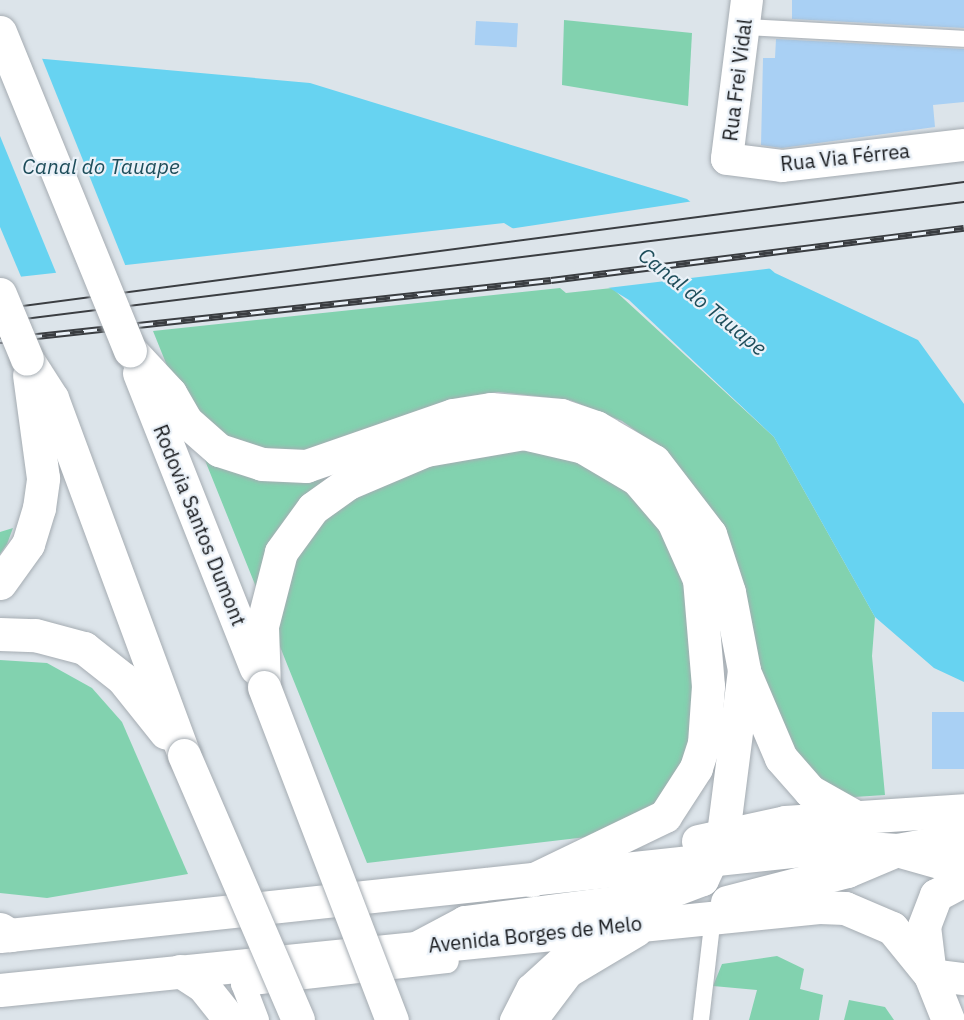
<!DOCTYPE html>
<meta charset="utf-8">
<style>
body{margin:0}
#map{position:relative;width:964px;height:1020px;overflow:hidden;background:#dce4ea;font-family:"IBM Plex Sans",sans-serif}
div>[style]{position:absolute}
.green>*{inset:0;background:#82d2af}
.water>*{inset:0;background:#67d3f1}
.pier>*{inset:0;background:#dce4ea}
.building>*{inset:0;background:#a9d0f4;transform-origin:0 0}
.roads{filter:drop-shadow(0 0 2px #a5acb2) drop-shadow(0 0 2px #a5acb2)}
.service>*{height:16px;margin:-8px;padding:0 8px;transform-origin:8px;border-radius:8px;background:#fff}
.pedestrian>*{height:24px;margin:-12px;padding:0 12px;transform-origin:12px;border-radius:12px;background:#fff}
.minor>*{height:32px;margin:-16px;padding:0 16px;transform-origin:16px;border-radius:16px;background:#fff}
.tertiary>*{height:33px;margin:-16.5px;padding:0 16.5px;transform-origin:16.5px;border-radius:16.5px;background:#fff}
.primary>*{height:33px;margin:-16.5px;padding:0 16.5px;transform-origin:16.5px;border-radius:16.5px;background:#fff}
.trunk>*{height:33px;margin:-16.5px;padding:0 16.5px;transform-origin:16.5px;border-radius:16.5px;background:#fff}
.tram>*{height:1.5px;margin:-0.75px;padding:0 0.75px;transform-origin:0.75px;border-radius:0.75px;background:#3a3d41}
.rail>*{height:7px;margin-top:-3.5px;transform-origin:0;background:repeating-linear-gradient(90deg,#eaf1f8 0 14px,#3a3d41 0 28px);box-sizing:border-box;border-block:2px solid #3a3d41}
.bridges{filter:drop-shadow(0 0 2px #a5acb2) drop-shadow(0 0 2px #a5acb2)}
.trunk-bridge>*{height:33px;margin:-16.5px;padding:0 16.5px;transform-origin:16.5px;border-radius:16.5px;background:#fff}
span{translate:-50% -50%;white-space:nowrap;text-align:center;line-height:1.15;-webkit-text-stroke:4.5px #eaf1f8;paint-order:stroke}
.street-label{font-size:20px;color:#17191c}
.water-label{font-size:21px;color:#1e4d5a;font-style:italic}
</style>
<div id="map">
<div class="green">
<div style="clip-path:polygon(564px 20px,692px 33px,688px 106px,562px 85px)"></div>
<div style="clip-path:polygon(560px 288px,566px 293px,612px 288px,774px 437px,875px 617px,872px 656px,885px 795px,839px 798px,801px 762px,767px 696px,740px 571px,721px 523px,660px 448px,622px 421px,570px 400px,498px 392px,458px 398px,393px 481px,452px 458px,519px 450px,565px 457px,603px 473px,635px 497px,662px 531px,689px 599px,695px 657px,691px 745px,664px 800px,595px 836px,367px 863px,153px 331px)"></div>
<div style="clip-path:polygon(13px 528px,7px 544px,0 554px,0 532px)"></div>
<div style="clip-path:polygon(0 660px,47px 663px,92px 688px,122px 722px,188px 874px,47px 898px,0 893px)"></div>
<div style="clip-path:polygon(777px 956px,804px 969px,800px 989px,823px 995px,819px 1020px,749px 1020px,757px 990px,713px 986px,722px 964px)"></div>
<div style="clip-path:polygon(849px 1000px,885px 1007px,894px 1020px,844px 1020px)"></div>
</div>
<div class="water">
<div style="clip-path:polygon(0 55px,310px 83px,687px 199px,775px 273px,918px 340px,964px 404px,964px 682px,934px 668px,875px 617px,774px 437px,629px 300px,504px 223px,0 279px)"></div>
</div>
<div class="pier">
<div style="clip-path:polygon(0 52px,41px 56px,126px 267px,57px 275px,0 136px)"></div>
<div style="clip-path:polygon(694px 201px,774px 268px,607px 288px,509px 229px)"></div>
<div style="clip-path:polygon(0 227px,22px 279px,0 282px)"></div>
</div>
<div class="building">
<div style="clip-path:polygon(792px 0,964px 0,964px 28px,792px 19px)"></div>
<div style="left:476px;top:21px;width:42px;height:24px;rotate:3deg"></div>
<div style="clip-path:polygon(776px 39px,964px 49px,964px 102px,933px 105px,935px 127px,782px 148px,761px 145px,763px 58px,775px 58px)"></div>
<div style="left:964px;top:712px;width:57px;height:32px;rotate:90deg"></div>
</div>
<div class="roads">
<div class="service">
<div style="left:745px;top:27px;width:219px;rotate:3.1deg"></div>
<div style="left:701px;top:1020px;width:105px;rotate:-83.4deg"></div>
</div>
<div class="pedestrian">
<div style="left:257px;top:1020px;width:39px;rotate:-111deg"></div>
<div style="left:243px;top:984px;width:205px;rotate:-6.4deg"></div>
<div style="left:512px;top:1020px;width:37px;rotate:-63deg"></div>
<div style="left:529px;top:987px;width:61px;rotate:-42.3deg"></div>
</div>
<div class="minor">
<div style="left:747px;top:0;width:160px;rotate:97.2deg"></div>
<div style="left:727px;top:159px;width:55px;rotate:7.3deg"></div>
<div style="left:782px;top:166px;width:183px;rotate:-6.6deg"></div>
<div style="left:930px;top:975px;width:34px;rotate:7deg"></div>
</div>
<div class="tertiary">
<div style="left:948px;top:1020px;width:48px;rotate:-111.8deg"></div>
<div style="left:930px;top:975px;width:49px;rotate:-97deg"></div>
<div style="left:924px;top:926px;width:33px;rotate:-69deg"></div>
<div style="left:936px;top:895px;width:32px;rotate:-28deg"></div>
</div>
<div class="primary">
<div style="left:698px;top:841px;width:89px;rotate:-12.3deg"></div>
<div style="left:785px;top:822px;width:179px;rotate:-3.8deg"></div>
<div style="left:727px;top:902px;width:124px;rotate:-14.5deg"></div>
<div style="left:847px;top:871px;width:54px;rotate:-22.8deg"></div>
<div style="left:897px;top:850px;width:68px;rotate:-10.2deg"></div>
<div style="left:0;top:936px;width:843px;rotate:-6.13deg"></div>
<div style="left:838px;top:846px;width:59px;rotate:3.9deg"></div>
<div style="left:897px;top:850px;width:70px;rotate:15.8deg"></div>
<div style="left:0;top:990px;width:823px;rotate:-5.79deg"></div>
<div style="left:819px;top:907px;width:26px;rotate:2deg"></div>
<div style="left:845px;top:908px;width:51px;rotate:23.1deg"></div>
<div style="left:892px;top:928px;width:60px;rotate:51deg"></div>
<div style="left:530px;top:1020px;width:61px;rotate:-52.9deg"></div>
<div style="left:567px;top:971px;width:80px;rotate:-30.7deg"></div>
</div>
<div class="trunk">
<div style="left:130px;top:350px;width:59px;rotate:47.1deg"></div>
<div style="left:170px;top:393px;width:32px;rotate:60deg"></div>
<div style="left:186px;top:421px;width:44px;rotate:41.3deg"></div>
<div style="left:219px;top:450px;width:45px;rotate:18deg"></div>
<div style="left:262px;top:464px;width:44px;rotate:2.6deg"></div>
<div style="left:306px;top:466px;width:156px;rotate:-19.1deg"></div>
<div style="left:453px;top:415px;width:38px;rotate:-9deg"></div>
<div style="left:491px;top:409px;width:70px;rotate:4.9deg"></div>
<div style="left:561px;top:415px;width:37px;rotate:19deg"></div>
<div style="left:596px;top:427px;width:67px;rotate:30.4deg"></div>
<div style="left:654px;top:461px;width:92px;rotate:52.5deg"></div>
<div style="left:710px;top:534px;width:61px;rotate:71.9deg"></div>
<div style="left:729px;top:592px;width:79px;rotate:79.1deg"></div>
<div style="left:744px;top:670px;width:166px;rotate:97.3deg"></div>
<div style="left:723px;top:835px;width:49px;rotate:115.5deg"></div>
<div style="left:702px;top:879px;width:50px;rotate:159deg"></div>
<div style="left:655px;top:897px;width:192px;rotate:172.5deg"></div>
<div style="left:465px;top:922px;width:55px;rotate:152deg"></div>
<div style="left:27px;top:359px;width:46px;rotate:57.3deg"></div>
<div style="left:52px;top:398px;width:381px;rotate:69.7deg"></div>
<div style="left:139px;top:373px;width:317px;rotate:68.4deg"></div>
<div style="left:0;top:583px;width:48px;rotate:-54.3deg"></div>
<div style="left:28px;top:544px;width:38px;rotate:-73deg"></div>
<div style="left:39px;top:508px;width:30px;rotate:-82deg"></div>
<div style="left:43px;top:478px;width:104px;rotate:-97.7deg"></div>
<div style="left:0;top:634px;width:35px;rotate:2deg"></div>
<div style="left:35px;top:635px;width:51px;rotate:14.9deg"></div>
<div style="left:84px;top:648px;width:48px;rotate:38.3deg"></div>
<div style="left:122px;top:678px;width:70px;rotate:51.3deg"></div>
<div style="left:746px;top:676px;width:89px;rotate:66.9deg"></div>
<div style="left:781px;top:758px;width:44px;rotate:48.7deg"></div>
<div style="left:810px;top:791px;width:53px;rotate:29.5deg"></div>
<div style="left:264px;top:687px;width:61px;rotate:-91.9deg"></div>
<div style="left:262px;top:626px;width:76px;rotate:-75.6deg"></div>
<div style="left:281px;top:552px;width:54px;rotate:-54deg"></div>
<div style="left:313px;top:508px;width:43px;rotate:-35.5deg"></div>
<div style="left:348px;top:483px;width:85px;rotate:-22.9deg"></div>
<div style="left:426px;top:450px;width:98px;rotate:-9.9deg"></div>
<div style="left:523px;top:433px;width:62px;rotate:13.1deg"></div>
<div style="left:583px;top:447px;width:63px;rotate:30.7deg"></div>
<div style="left:637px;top:479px;width:55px;rotate:49.4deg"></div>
<div style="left:673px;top:521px;width:64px;rotate:65.9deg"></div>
<div style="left:699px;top:579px;width:107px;rotate:85.2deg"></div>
<div style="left:708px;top:686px;width:57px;rotate:94deg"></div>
<div style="left:704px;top:743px;width:26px;rotate:108deg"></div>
<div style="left:696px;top:768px;width:57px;rotate:122.9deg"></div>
<div style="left:665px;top:816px;width:148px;rotate:154.3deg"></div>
<div style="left:0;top:929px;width:12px;rotate:31deg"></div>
<div style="left:180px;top:971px;width:27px;rotate:33deg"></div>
<div style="left:203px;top:986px;width:43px;rotate:51.5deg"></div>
</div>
</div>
<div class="tram">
<div style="left:0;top:309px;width:972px;rotate:-7.51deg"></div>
<div style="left:0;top:322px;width:971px;rotate:-7.1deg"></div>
</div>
<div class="rail">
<div style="left:0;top:340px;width:554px;rotate:-6.21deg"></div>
<div style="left:551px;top:280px;width:416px;rotate:-7.2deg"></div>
</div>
<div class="bridges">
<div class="trunk-bridge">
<div style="left:0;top:32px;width:344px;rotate:67.8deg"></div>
<div style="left:0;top:294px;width:70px;rotate:67.4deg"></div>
<div style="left:264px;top:687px;width:357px;rotate:69deg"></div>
<div style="left:184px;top:755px;width:288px;rotate:66.7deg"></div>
</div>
</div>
<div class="street-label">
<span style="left:737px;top:80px;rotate:-83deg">Rua Frei Vidal</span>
<span style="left:845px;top:157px;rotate:-6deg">Rua Via Férrea</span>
<span style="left:200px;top:525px;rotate:68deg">Rodovia Santos Dumont</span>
<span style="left:535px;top:934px;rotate:-6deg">Avenida Borges de Melo</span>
</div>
<div class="water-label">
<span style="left:101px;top:166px">Canal do Tauape</span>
<span style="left:703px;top:301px;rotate:39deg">Canal do Tauape</span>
</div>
</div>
